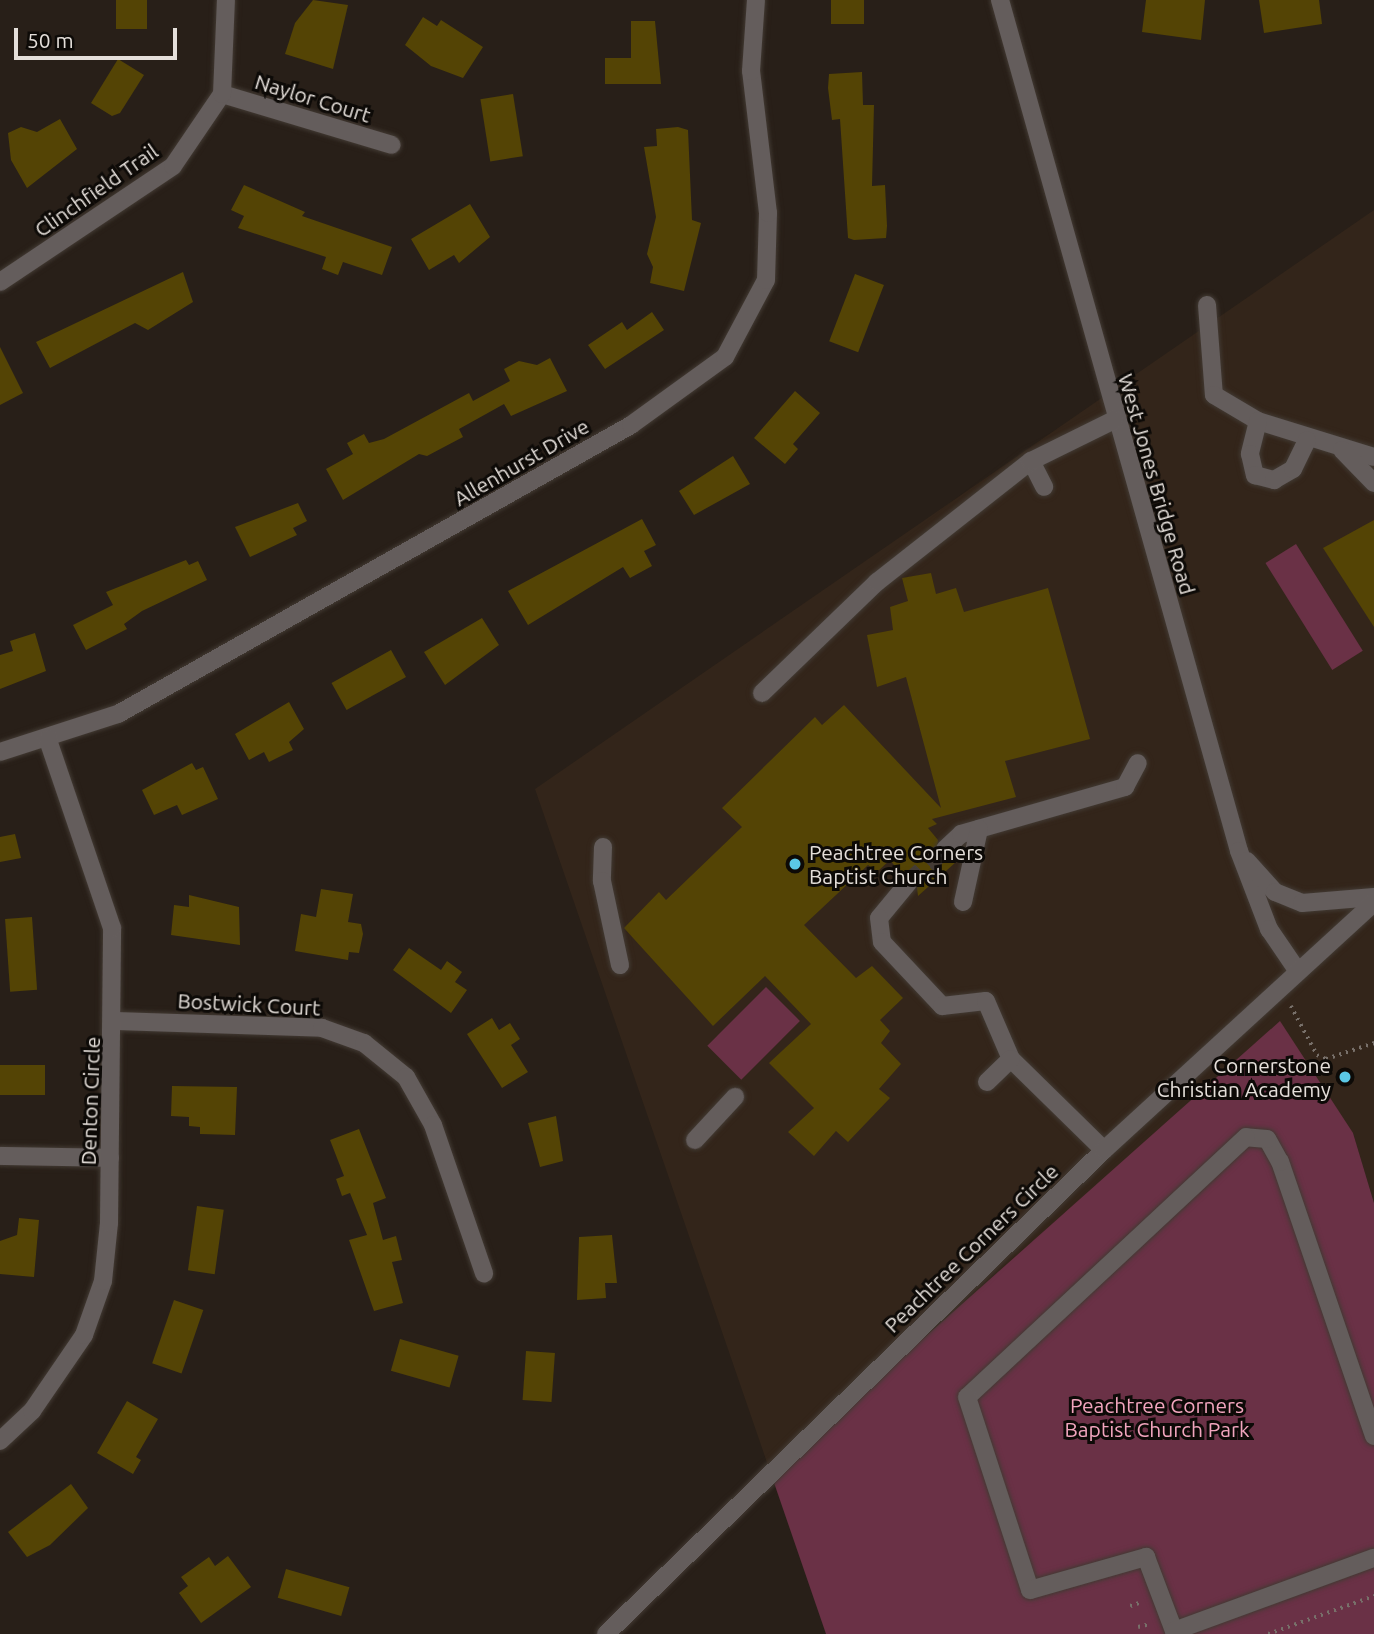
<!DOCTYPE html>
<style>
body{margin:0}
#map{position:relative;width:1374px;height:1634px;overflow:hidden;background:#281f18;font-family:Ubuntu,sans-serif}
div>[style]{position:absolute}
.built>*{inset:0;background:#33251a}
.green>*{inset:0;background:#6a3146;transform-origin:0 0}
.building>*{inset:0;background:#544405;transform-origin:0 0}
.minor-tunnel>*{height:18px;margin-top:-9px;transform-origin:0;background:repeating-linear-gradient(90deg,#443c35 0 18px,transparent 0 27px)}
.path>*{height:3.5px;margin-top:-1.75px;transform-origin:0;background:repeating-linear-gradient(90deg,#78706a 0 2px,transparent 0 7px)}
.roads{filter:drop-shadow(0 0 2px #423a33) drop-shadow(0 0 2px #423a33)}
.minor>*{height:18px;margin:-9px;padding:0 9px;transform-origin:9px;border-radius:9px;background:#645d5c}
.dots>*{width:19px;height:19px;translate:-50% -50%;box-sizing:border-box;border:4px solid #0d0a07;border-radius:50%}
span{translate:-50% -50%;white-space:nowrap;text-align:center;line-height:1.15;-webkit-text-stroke:6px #0d0a07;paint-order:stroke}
.street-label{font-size:21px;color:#e5dfda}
.poi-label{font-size:21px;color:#e5dfda}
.left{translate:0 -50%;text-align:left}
.right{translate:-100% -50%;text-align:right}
.park-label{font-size:21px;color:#f2a5be}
.scale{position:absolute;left:14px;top:28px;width:163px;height:32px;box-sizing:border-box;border:4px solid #e5dfda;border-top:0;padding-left:9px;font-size:21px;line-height:24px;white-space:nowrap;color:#e5dfda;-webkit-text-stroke:5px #0d0a07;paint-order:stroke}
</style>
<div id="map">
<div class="built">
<div style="clip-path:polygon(1374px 210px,1374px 1203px,1353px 1133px,771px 1474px,535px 789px)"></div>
</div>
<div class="green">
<div style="left:1296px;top:544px;width:126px;height:36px;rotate:58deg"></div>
<div style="left:766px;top:987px;width:48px;height:83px;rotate:45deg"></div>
<div style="clip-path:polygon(1280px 1021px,1353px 1133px,1374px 1203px,1374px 1634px,826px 1634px,771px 1474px)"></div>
</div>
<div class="building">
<div style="left:116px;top:0;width:31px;height:29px"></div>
<div style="clip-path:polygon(313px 0,348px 5px,333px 69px,285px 54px,295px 23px)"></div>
<div style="left:831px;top:0;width:33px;height:24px"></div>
<div style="clip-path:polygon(1146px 0,1205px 0,1201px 40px,1142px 32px)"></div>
<div style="clip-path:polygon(1259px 0,1319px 0,1322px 24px,1264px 33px)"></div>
<div style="clip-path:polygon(423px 17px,437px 26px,441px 20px,483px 47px,463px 78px,431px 66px,405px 45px)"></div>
<div style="clip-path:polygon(631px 21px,655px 21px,661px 84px,605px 84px,605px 58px,631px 58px)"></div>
<div style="clip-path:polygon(118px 59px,144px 75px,120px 113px,112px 116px,91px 103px)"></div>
<div style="clip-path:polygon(862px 72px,863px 105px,874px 105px,872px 186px,885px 185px,887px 226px,886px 238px,854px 240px,848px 238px,840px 119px,832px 120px,828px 88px,829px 74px)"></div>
<div style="left:513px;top:94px;width:63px;height:33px;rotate:81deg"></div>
<div style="clip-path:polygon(60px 119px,77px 149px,27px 188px,11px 160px,8px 133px,21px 127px,37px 132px)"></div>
<div style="clip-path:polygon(678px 127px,688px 130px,692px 220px,701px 223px,684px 291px,650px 283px,653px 267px,647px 254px,656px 217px,644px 147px,657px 146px,656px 129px)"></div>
<div style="clip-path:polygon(244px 185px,305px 212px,302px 216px,392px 247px,382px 275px,343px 262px,338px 275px,322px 269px,326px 257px,238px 228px,244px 216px,231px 210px)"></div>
<div style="clip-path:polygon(470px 204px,490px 237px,459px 263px,454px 255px,429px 270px,411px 239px)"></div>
<div style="clip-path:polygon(183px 272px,193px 302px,148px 330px,135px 323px,50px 368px,36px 342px)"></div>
<div style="left:855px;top:274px;width:31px;height:72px;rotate:21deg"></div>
<div style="clip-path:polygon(652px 312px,664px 330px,605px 369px,588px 345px,622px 322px,627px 330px)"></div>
<div style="clip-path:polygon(0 347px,23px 393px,0 405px)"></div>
<div style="clip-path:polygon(550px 358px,567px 391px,511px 416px,504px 404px,459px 429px,463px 437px,427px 456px,419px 454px,343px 500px,326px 469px,353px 454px,347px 443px,364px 434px,369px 443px,384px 439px,469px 393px,473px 401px,510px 381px,504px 369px,519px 361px,537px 365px)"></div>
<div style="clip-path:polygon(795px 391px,820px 413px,793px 444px,798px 449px,785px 464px,754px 438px)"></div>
<div style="clip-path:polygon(733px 456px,750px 484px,694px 515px,679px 491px)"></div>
<div style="clip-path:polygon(298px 503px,307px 521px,293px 528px,297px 535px,250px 557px,235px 527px)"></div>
<div style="clip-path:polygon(642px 519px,656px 545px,644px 551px,652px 566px,630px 578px,623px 567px,528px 625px,508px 591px)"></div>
<div style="clip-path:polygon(1374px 520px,1374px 627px,1323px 548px)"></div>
<div style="clip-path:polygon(186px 560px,189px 565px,198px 561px,207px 580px,142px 611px,124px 624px,127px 629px,86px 650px,73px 625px,113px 605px,106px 592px)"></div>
<div style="clip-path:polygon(931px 573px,936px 594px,956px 588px,964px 612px,1048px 588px,1090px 739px,1005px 761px,1016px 797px,932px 819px,937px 824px,928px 828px,938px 840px,936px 856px,956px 862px,918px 896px,915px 874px,901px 874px,890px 860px,877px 872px,868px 865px,804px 925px,856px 978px,872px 966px,903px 998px,880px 1020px,890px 1031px,881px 1043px,901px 1064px,879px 1089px,890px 1098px,848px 1142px,836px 1131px,814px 1156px,788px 1132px,814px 1108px,769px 1063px,811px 1024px,765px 976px,713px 1026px,624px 928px,659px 892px,666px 900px,742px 827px,722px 808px,815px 717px,822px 725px,844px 705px,941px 808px,906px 677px,877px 687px,867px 635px,893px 630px,890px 607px,908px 601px,902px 578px)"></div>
<div style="clip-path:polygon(482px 618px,499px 645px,445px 685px,424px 652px)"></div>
<div style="clip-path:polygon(35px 633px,46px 671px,0 689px,0 655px,13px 651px,10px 641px)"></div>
<div style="left:391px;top:650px;width:31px;height:68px;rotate:61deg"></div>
<div style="clip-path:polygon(289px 702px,304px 729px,289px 742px,293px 750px,269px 762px,264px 752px,249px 760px,235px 734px)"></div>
<div style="clip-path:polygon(192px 763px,196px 770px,203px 767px,218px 799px,182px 815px,177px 805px,154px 815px,142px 790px)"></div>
<div style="clip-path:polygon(15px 834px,21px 858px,0 862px,0 837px)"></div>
<div style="clip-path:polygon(321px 889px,353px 894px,348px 922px,361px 924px,363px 934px,359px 953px,349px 952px,348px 960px,295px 951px,301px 914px,316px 917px)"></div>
<div style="clip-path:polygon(189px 895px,239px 907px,240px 945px,171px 935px,174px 905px,189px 907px)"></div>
<div style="left:32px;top:917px;width:73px;height:27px;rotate:86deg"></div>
<div style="clip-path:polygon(409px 948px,441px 970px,447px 961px,462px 972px,455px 982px,467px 990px,451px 1013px,393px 970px)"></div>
<div style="clip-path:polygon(492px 1018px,499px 1030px,510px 1023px,520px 1039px,511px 1045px,528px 1072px,502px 1088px,467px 1034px)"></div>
<div style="left:0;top:1065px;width:45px;height:30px"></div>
<div style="clip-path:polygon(172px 1086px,237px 1087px,235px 1135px,200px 1134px,200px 1127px,189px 1126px,189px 1117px,171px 1116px)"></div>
<div style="clip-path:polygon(556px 1116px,563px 1161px,540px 1167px,528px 1123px)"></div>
<div style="clip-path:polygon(359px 1129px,386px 1198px,373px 1203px,383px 1240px,396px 1236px,402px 1260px,392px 1262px,403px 1303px,374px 1311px,349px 1240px,367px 1235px,350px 1193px,342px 1196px,336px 1179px,344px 1176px,330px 1140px)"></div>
<div style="left:197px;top:1206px;width:27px;height:65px;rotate:8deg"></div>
<div style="clip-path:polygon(19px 1218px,39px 1220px,34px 1277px,0 1274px,0 1241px,17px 1235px)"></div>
<div style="clip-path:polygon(612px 1235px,617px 1283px,605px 1283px,606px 1298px,577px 1300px,579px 1237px)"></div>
<div style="left:174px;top:1300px;width:31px;height:67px;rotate:19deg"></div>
<div style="left:400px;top:1339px;width:61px;height:33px;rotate:16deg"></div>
<div style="left:526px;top:1351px;width:29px;height:49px;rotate:4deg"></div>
<div style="clip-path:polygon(127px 1401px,158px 1419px,136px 1457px,141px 1460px,133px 1474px,97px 1453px)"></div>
<div style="clip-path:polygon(71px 1484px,88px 1508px,50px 1545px,27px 1557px,8px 1532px)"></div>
<div style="clip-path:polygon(228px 1556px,251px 1587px,201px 1623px,179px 1593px,188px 1586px,181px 1577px,209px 1557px,215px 1566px)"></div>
<div style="left:286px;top:1569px;width:66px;height:30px;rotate:16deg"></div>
</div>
<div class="minor-tunnel">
<div style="left:908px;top:883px;width:50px;rotate:-42.6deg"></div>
</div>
<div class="path">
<div style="left:1291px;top:1006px;width:55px;rotate:62deg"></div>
<div style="left:1317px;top:1055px;width:10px;rotate:24deg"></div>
<div style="left:1326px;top:1059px;width:51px;rotate:-18.4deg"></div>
<div style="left:1130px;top:1606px;width:13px;rotate:-18deg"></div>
<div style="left:1138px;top:1627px;width:12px;rotate:-14deg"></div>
<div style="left:1268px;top:1634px;width:113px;rotate:-19.7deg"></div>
</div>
<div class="roads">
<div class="minor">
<div style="left:1000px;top:0;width:884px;rotate:74.31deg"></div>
<div style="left:1239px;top:851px;width:84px;rotate:69deg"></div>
<div style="left:1269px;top:929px;width:50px;rotate:55.7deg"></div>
<div style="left:222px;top:94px;width:177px;rotate:16.7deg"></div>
<div style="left:0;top:282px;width:208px;rotate:-33.8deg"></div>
<div style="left:173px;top:166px;width:87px;rotate:-55.8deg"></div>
<div style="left:222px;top:94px;width:94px;rotate:-87.6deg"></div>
<div style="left:1207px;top:305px;width:90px;rotate:85.6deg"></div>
<div style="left:1214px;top:395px;width:51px;rotate:30.6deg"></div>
<div style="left:1258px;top:421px;width:121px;rotate:17.2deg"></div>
<div style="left:1258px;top:421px;width:34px;rotate:104deg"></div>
<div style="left:1250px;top:454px;width:22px;rotate:77deg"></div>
<div style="left:1255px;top:475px;width:20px;rotate:15deg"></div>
<div style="left:1274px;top:480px;width:22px;rotate:-30deg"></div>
<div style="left:1293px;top:469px;width:32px;rotate:-64deg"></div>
<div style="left:1342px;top:450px;width:46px;rotate:45.9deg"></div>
<div style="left:1031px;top:461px;width:29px;rotate:63deg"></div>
<div style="left:762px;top:693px;width:160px;rotate:-44deg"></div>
<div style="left:877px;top:582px;width:196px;rotate:-38.2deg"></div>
<div style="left:1031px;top:461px;width:93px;rotate:-26.3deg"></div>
<div style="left:0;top:752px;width:124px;rotate:-17.9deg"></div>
<div style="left:118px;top:714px;width:589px;rotate:-29.39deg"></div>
<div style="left:631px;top:425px;width:116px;rotate:-35.9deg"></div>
<div style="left:725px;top:357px;width:87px;rotate:-62deg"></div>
<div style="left:766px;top:280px;width:67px;rotate:-88.3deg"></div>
<div style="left:768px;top:213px;width:143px;rotate:-96.8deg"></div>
<div style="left:751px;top:71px;width:71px;rotate:-86deg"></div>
<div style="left:603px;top:847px;width:34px;rotate:92deg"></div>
<div style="left:602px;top:881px;width:86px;rotate:77.9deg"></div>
<div style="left:945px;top:849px;width:22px;rotate:-43deg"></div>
<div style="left:961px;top:834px;width:171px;rotate:-16deg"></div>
<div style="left:1125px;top:787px;width:27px;rotate:-62deg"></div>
<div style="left:1247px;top:861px;width:42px;rotate:47.9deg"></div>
<div style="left:1275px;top:892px;width:29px;rotate:22deg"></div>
<div style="left:1302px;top:903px;width:72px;rotate:-4.8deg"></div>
<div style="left:908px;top:883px;width:45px;rotate:129.6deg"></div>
<div style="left:879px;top:918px;width:24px;rotate:83deg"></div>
<div style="left:882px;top:942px;width:88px;rotate:46.8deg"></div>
<div style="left:942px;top:1006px;width:44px;rotate:-6.5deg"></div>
<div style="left:986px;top:1001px;width:63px;rotate:66.7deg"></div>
<div style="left:1011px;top:1059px;width:130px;rotate:44.4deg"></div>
<div style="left:963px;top:902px;width:75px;rotate:-77.6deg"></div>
<div style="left:116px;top:1021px;width:206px;rotate:1.9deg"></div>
<div style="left:322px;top:1028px;width:45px;rotate:19.7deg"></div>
<div style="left:364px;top:1043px;width:54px;rotate:39deg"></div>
<div style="left:406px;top:1077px;width:55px;rotate:60.6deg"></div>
<div style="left:433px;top:1125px;width:157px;rotate:71deg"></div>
<div style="left:987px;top:1082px;width:33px;rotate:-44deg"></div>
<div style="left:695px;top:1140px;width:59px;rotate:-47.1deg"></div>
<div style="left:0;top:1156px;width:110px;rotate:1deg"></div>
<div style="left:1374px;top:1436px;width:290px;rotate:-108.9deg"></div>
<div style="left:1280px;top:1162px;width:26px;rotate:-119deg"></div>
<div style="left:1267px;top:1139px;width:21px;rotate:-175deg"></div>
<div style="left:1246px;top:1137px;width:381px;rotate:137deg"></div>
<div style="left:967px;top:1397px;width:203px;rotate:71.9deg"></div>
<div style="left:1030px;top:1590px;width:121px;rotate:-15.9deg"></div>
<div style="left:1146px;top:1557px;width:79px;rotate:69.3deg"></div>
<div style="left:1174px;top:1631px;width:213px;rotate:-20.1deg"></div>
<div style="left:0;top:1441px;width:44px;rotate:-43.2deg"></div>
<div style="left:32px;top:1411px;width:92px;rotate:-55.6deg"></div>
<div style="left:84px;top:1335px;width:57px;rotate:-70.6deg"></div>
<div style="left:103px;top:1281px;width:58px;rotate:-84.1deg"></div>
<div style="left:109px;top:1223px;width:295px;rotate:-89.4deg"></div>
<div style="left:112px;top:928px;width:199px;rotate:-108.8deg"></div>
<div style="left:606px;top:1634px;width:694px;rotate:-44.18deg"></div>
<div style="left:1104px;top:1150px;width:366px;rotate:-42.5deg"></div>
</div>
</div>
<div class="dots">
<div style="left:795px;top:864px;background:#5bc8e6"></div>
<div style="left:1345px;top:1077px;background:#5bc8e6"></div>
</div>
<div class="street-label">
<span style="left:313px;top:98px;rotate:17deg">Naylor Court</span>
<span style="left:96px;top:190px;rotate:-35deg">Clinchfield Trail</span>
<span style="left:521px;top:462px;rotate:-30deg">Allenhurst Drive</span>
<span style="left:1157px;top:484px;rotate:74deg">West Jones Bridge Road</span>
<span style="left:249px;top:1004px;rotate:3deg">Bostwick Court</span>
<span style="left:90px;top:1101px;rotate:-88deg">Denton Circle</span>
<span style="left:971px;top:1248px;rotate:-44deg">Peachtree Corners Circle</span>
</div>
<div class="poi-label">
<span class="left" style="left:809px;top:864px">Peachtree Corners<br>Baptist Church</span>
<span class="right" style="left:1331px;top:1077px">Cornerstone<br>Christian Academy</span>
</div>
<div class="park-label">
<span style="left:1157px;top:1417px">Peachtree Corners<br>Baptist Church Park</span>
</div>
<div class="scale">50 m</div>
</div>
